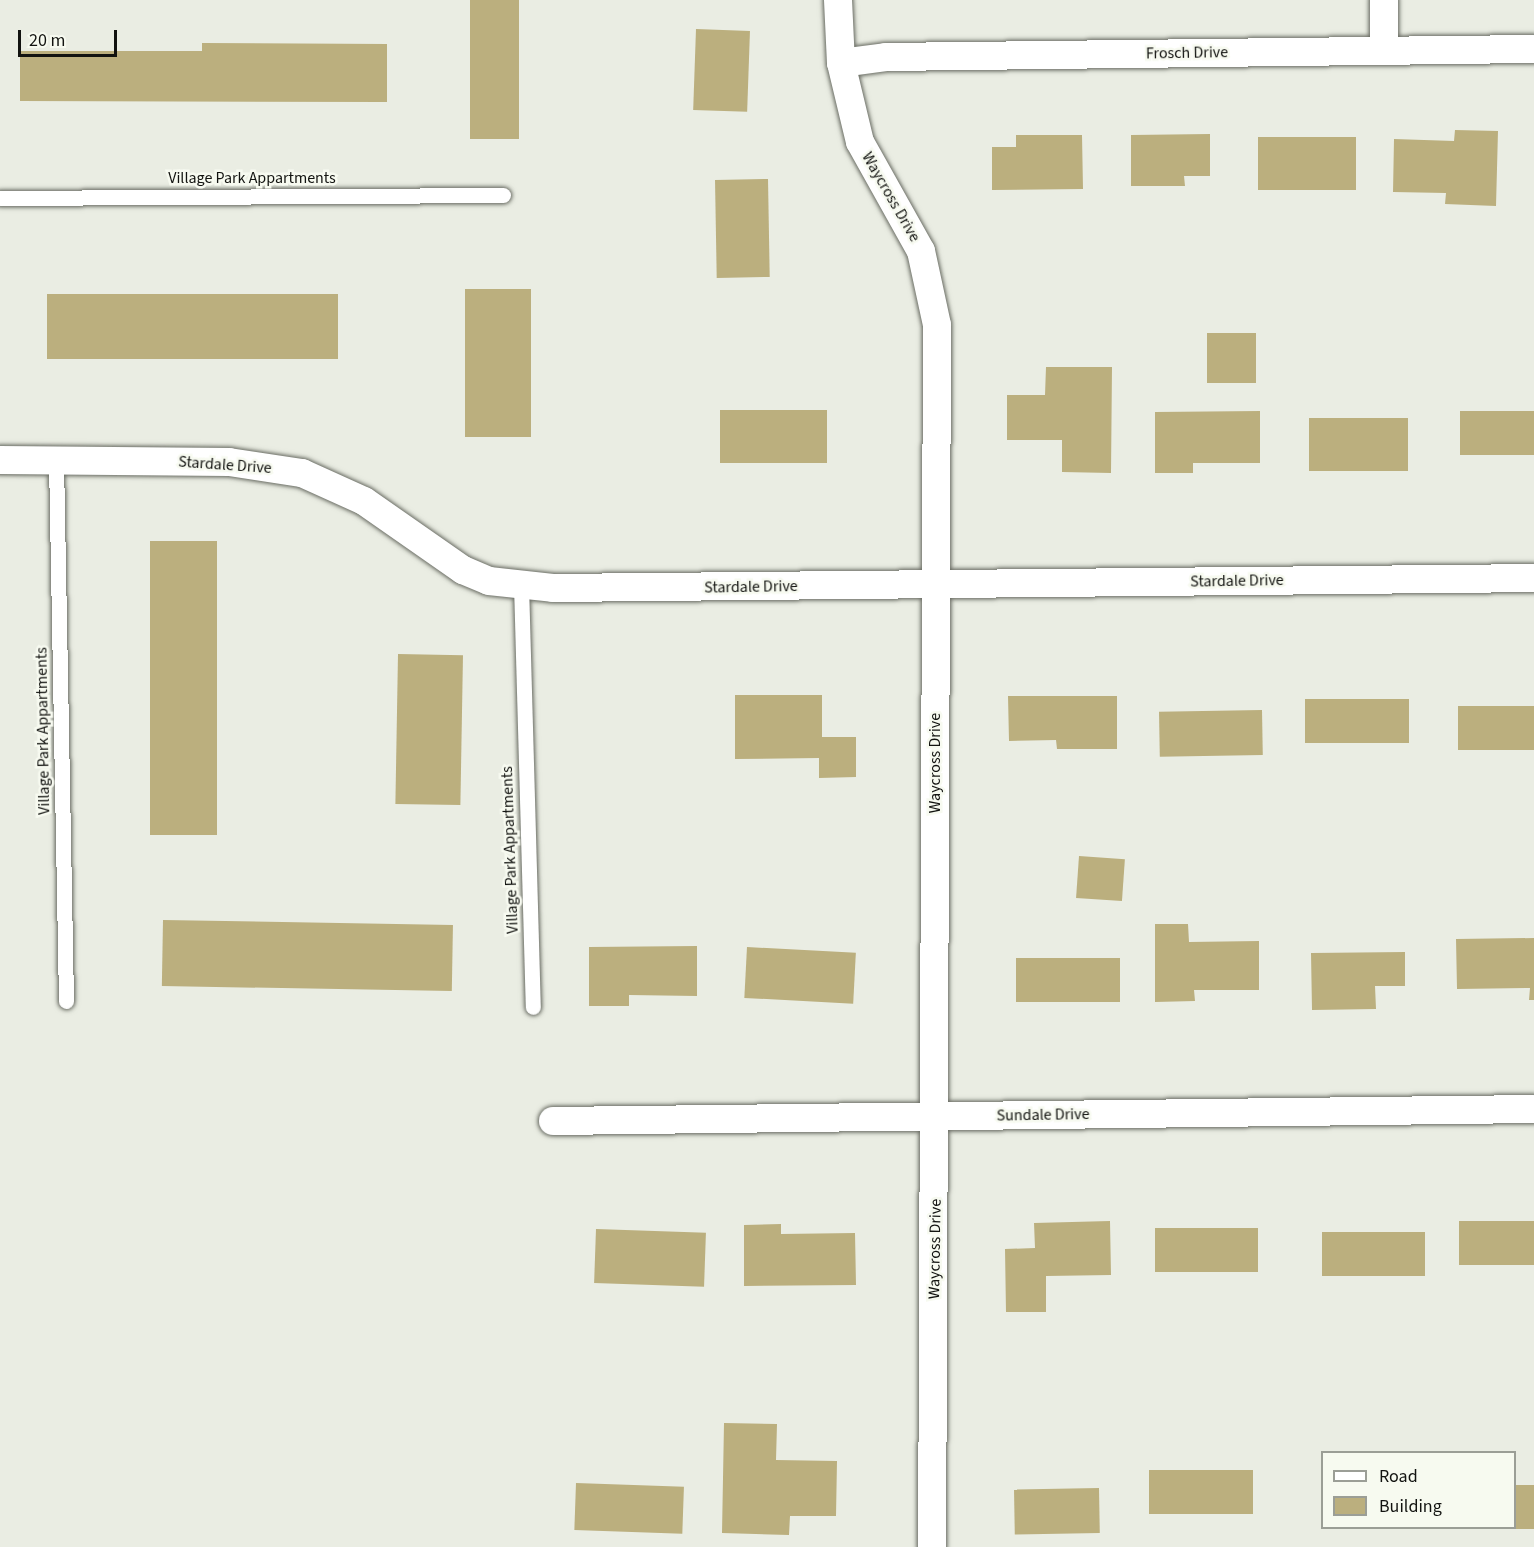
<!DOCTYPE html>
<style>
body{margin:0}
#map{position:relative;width:1534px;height:1547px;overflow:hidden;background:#eaede3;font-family:"Source Sans 3",sans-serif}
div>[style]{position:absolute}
.building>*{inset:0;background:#bbaf7e;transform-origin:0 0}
.roads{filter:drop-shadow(0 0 2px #6a6d64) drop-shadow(0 0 2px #6a6d64)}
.service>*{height:15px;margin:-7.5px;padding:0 7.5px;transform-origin:7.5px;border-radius:7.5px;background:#fff}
.minor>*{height:28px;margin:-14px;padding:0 14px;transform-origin:14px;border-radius:14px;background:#fff}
span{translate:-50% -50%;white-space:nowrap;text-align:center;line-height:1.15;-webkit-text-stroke:5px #f7faf0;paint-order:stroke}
.street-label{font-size:16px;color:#121310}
.legend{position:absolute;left:1321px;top:1451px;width:195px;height:78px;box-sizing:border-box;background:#f7faf0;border:2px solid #9b9e96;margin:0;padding:8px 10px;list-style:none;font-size:18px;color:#121310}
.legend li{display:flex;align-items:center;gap:12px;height:30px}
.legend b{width:30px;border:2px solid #9b9e96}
.scale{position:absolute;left:18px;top:30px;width:99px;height:27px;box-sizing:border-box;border:3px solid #121310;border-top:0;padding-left:8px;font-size:18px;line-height:21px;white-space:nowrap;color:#121310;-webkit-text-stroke:4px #f7faf0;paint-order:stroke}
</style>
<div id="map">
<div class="building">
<div style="left:470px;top:0;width:49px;height:139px"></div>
<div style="left:696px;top:29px;width:54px;height:81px;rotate:2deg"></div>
<div style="clip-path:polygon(202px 43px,387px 44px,387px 102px,20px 101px,20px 51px,202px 51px)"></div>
<div style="clip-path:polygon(1455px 130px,1498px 131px,1496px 206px,1445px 204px,1446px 193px,1393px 192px,1394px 139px,1454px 141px)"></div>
<div style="clip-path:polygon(1210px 134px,1210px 176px,1184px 176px,1185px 186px,1131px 186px,1131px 135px)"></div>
<div style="clip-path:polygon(1016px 135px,1082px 135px,1083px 189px,992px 190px,992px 147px,1016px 147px)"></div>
<div style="left:1356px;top:137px;width:53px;height:98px;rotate:90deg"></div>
<div style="left:768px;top:179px;width:98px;height:53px;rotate:89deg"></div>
<div style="left:465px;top:289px;width:66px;height:148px"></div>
<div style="left:47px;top:294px;width:291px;height:65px"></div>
<div style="left:1207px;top:333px;width:49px;height:50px"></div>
<div style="clip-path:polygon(1046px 367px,1112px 367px,1111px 473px,1062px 472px,1062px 440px,1007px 440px,1007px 395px,1045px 395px)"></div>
<div style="left:720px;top:410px;width:107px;height:53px"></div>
<div style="clip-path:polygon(1260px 411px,1260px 463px,1193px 463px,1193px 473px,1155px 473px,1155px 412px)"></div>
<div style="left:1460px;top:411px;width:74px;height:44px"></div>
<div style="left:1408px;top:418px;width:53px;height:99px;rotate:90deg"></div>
<div style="left:150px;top:541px;width:67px;height:294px"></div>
<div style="left:398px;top:654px;width:65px;height:150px;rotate:1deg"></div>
<div style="clip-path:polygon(735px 695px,822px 695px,822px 737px,856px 737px,856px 777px,819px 778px,819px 758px,735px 759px)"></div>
<div style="clip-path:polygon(1008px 696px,1117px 696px,1117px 749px,1057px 749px,1056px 740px,1009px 741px)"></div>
<div style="left:1305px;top:699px;width:104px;height:44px"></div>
<div style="left:1534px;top:706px;width:44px;height:76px;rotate:90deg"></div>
<div style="left:1262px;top:710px;width:45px;height:103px;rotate:89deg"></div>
<div style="left:1079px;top:856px;width:46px;height:42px;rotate:4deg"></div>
<div style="left:163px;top:920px;width:290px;height:66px;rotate:1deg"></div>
<div style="clip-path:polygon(1155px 924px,1188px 924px,1189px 942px,1259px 941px,1259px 990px,1194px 990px,1195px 1001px,1155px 1002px)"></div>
<div style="clip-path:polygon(1534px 938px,1534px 1000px,1529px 1000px,1530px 988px,1457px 989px,1456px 939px)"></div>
<div style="clip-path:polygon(697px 946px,697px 996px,629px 995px,629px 1006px,589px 1006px,589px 947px)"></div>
<div style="left:747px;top:947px;width:109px;height:51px;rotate:3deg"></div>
<div style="clip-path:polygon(1405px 952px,1405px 986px,1375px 986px,1376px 1009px,1312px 1010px,1311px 953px)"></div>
<div style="left:1120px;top:958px;width:44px;height:104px;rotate:90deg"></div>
<div style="clip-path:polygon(1110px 1221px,1111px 1275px,1046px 1276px,1046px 1312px,1006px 1312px,1005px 1249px,1035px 1248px,1034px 1223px)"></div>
<div style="left:1534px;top:1221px;width:44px;height:75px;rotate:90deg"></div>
<div style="clip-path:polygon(781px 1224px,781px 1234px,855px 1233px,856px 1285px,744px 1286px,744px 1225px)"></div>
<div style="left:1155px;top:1228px;width:103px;height:44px"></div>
<div style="left:596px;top:1229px;width:110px;height:54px;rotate:2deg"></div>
<div style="left:1425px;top:1232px;width:44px;height:103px;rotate:90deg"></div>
<div style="clip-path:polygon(724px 1423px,777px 1424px,776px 1460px,837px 1461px,836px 1516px,790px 1516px,789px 1535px,722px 1533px)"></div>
<div style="left:1149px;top:1470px;width:104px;height:44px"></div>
<div style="left:576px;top:1483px;width:108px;height:47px;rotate:2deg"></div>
<div style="left:1514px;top:1485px;width:20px;height:44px"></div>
<div style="left:1099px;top:1488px;width:45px;height:85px;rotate:89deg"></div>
</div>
<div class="roads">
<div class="service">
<div style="left:0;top:198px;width:503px;rotate:-0.34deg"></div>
<div style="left:56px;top:460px;width:541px;rotate:88.94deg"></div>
<div style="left:521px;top:584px;width:423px;rotate:88.4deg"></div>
</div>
<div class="minor">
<div style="left:838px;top:0;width:63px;rotate:87.3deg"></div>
<div style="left:841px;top:63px;width:81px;rotate:76.5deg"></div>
<div style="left:860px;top:142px;width:125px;rotate:60.8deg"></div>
<div style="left:921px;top:251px;width:76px;rotate:77.8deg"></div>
<div style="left:937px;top:325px;width:1222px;rotate:90.23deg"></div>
<div style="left:1384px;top:50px;width:50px;rotate:-90deg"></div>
<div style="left:841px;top:63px;width:45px;rotate:-7.6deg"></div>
<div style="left:886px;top:57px;width:648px;rotate:-0.71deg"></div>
<div style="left:0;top:460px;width:229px;rotate:0.5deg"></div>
<div style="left:229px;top:462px;width:74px;rotate:8.6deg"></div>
<div style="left:302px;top:473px;width:68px;rotate:24.3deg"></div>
<div style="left:364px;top:501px;width:121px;rotate:34.9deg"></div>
<div style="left:463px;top:570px;width:28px;rotate:23deg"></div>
<div style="left:489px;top:581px;width:64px;rotate:6.2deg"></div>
<div style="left:553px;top:588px;width:981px;rotate:-0.58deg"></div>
<div style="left:553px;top:1121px;width:981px;rotate:-0.7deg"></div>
</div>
</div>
<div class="street-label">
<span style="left:1187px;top:53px;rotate:-1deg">Frosch Drive</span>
<span style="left:252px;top:178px">Village Park Appartments</span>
<span style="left:891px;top:197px;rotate:60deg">Waycross Drive</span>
<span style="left:225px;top:465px;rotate:4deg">Stardale Drive</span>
<span style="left:1237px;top:581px;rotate:-1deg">Stardale Drive</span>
<span style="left:751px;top:587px;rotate:-1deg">Stardale Drive</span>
<span style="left:43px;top:731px;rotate:-91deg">Village Park Appartments</span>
<span style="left:935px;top:763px;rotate:-90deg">Waycross Drive</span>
<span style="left:510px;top:850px;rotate:-92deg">Village Park Appartments</span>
<span style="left:1043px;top:1115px;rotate:-1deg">Sundale Drive</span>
<span style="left:935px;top:1249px;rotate:-89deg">Waycross Drive</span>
</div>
<ul class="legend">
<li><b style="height:8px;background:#fff"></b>Road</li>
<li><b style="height:16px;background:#bbaf7e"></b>Building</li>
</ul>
<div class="scale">20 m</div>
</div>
